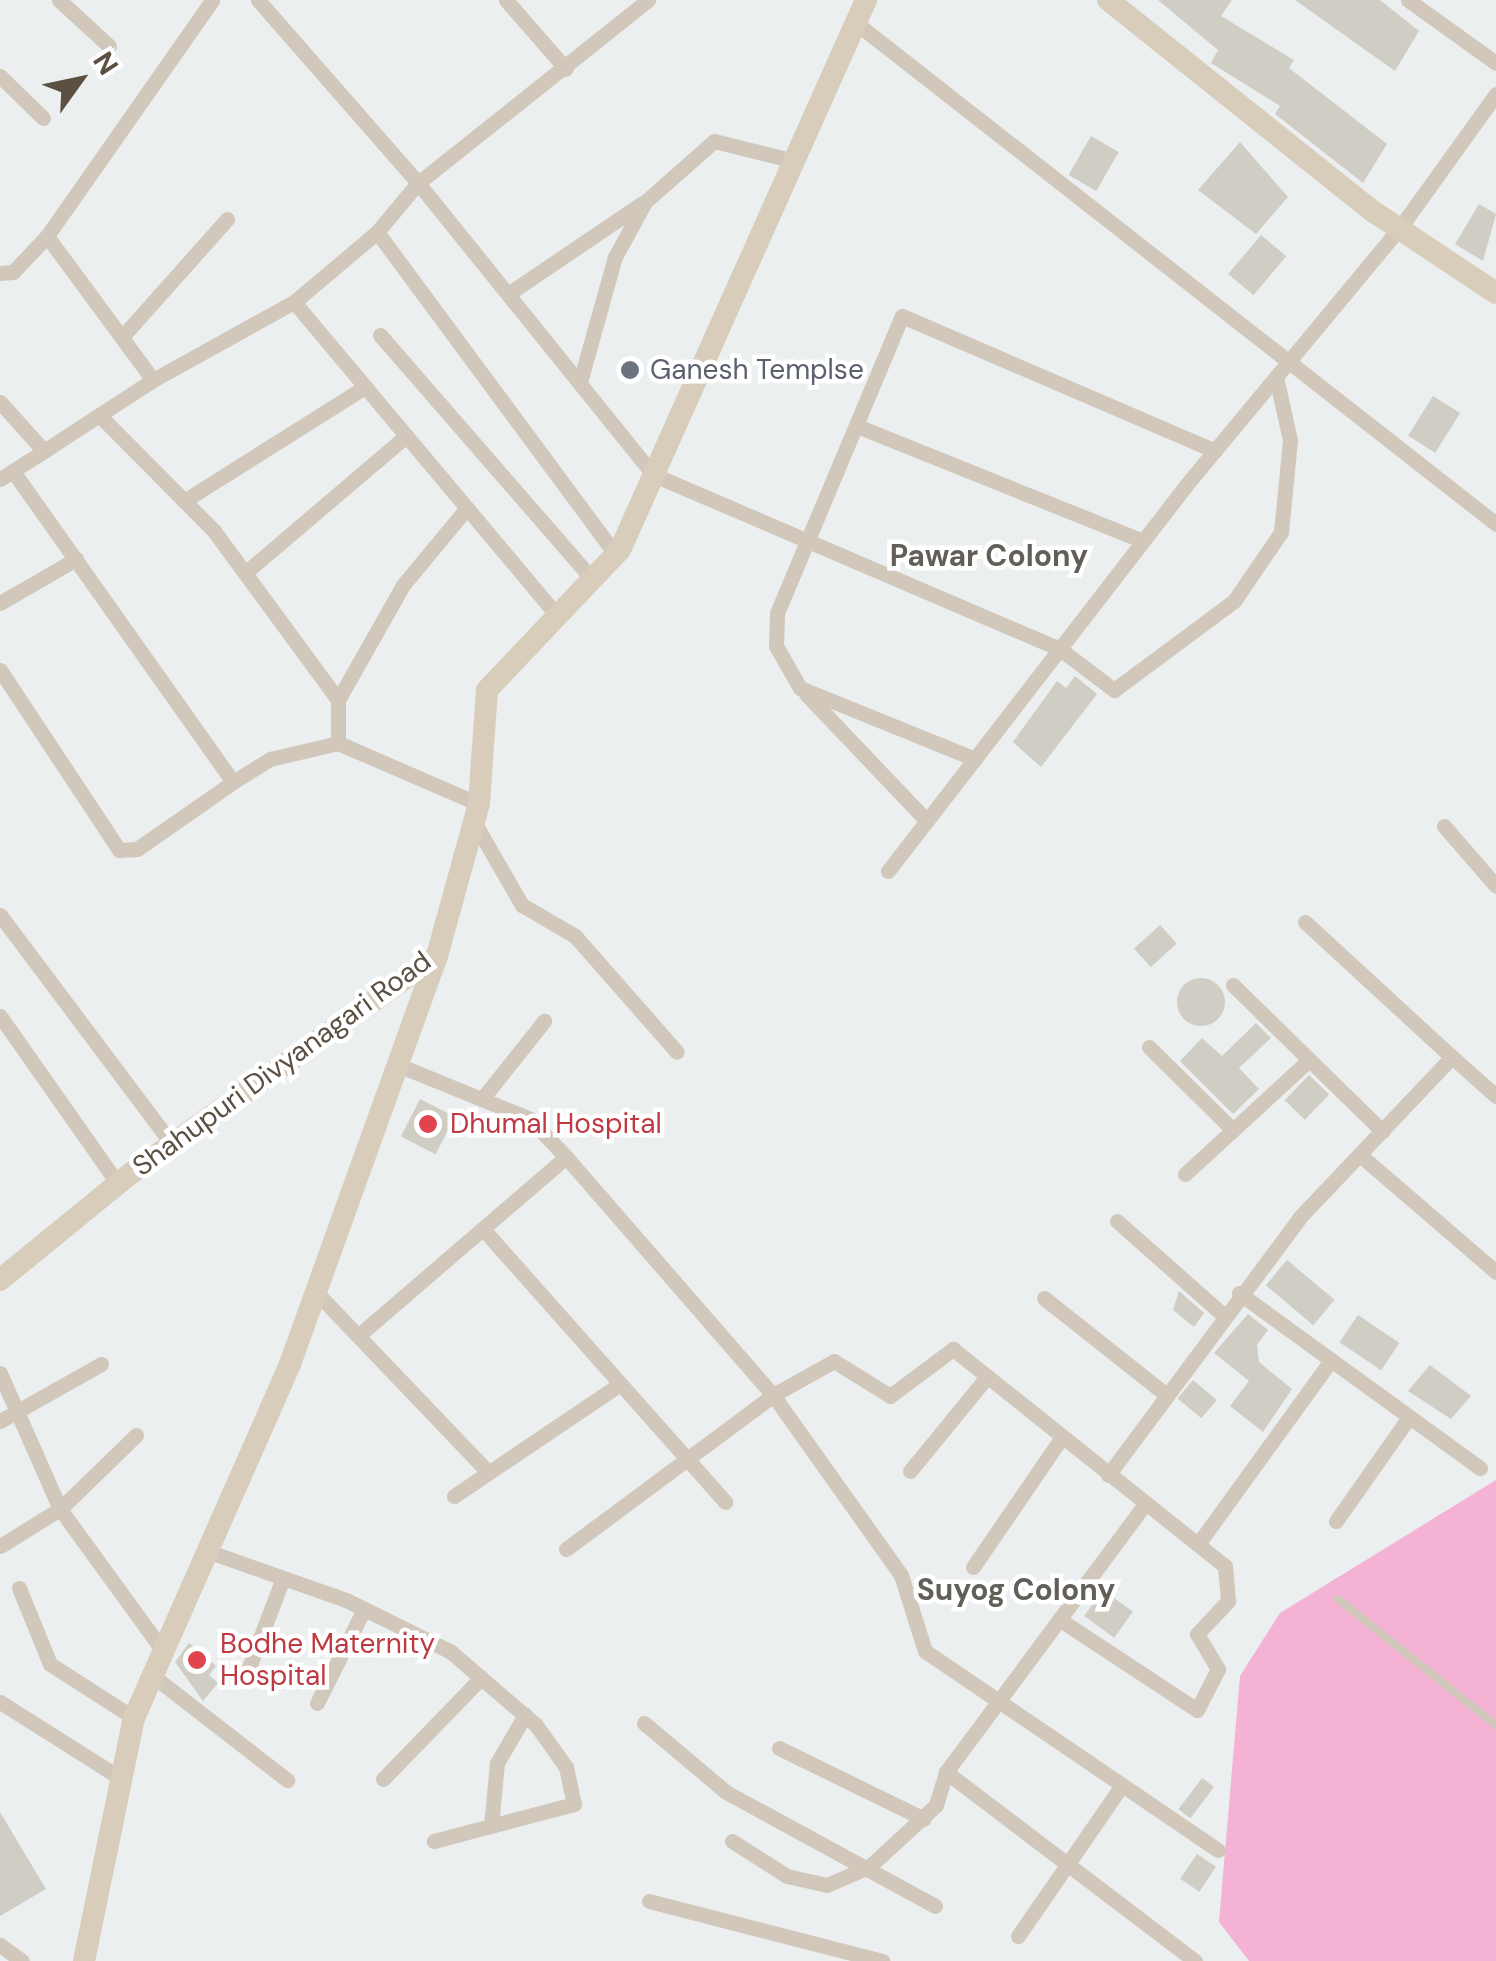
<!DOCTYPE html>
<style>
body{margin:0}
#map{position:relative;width:1496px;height:1961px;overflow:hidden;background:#ebefef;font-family:"DM Sans",sans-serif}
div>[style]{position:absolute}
.green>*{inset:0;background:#f4b2d5}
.building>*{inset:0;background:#d0cdc5;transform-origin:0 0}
.round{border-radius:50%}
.lane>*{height:8px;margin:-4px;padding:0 4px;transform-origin:4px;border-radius:4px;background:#d1c7ba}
.street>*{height:15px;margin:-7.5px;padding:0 7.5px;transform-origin:7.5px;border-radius:7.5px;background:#d1c7ba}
.secondary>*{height:22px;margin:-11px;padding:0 11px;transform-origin:11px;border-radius:11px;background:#d8ccbb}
.dots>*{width:28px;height:28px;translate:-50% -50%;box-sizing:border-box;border:5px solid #fff;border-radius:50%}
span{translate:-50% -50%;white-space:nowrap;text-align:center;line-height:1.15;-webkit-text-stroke:9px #fff;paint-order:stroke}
.worship-label{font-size:28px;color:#5b616d}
.left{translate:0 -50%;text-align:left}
.street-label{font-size:28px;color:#5b5042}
.health-label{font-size:28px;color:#be3a42}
.neighbourhood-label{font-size:30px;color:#625e58;font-weight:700}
.north{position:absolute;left:30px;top:30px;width:100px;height:100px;-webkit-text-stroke:8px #fff;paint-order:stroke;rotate:57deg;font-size:28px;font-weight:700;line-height:40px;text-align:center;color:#5b5042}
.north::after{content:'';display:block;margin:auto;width:35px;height:45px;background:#5b5042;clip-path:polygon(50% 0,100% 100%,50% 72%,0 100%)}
</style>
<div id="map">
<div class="green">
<div style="clip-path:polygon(1496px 1480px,1496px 1961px,1249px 1961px,1219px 1922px,1240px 1676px,1280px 1613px)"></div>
</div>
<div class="building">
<div style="clip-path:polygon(1158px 0,1232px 0,1221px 16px,1294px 60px,1289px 68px,1387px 144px,1363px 183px,1275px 114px,1280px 106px,1211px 63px,1218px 50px)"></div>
<div style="clip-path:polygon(1295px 0,1380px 0,1419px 31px,1395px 71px)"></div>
<div style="left:1091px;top:136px;width:32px;height:45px;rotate:30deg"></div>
<div style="clip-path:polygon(1240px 142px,1288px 197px,1256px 234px,1198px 190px)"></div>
<div style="clip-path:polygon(1479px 204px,1496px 214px,1483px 261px,1455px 244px)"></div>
<div style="left:1261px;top:235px;width:33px;height:51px;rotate:40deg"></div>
<div style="left:1433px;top:396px;width:32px;height:47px;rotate:32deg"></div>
<div style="clip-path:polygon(1075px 676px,1097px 694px,1041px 767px,1013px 742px,1057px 681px,1066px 688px)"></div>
<div style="left:1160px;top:925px;width:25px;height:35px;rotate:48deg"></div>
<div class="round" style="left:1177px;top:978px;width:48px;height:48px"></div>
<div style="clip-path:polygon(1256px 1023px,1271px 1038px,1239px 1068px,1259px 1089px,1233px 1114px,1180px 1061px,1202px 1038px,1222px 1056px)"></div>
<div style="left:1309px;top:1075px;width:28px;height:35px;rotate:44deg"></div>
<div style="left:420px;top:1099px;width:39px;height:42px;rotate:27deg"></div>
<div style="left:1287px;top:1260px;width:62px;height:33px;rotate:40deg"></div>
<div style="clip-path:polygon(1179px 1291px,1204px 1313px,1194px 1327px,1173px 1310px)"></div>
<div style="clip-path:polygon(1248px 1314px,1268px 1330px,1257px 1345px,1259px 1362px,1292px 1389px,1263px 1432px,1230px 1406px,1249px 1381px,1214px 1353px)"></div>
<div style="left:1358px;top:1315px;width:50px;height:33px;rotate:34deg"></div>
<div style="clip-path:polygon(1430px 1365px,1471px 1396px,1451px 1419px,1408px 1391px)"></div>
<div style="left:1193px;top:1380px;width:31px;height:24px;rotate:40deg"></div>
<div style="left:1103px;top:1590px;width:37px;height:32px;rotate:36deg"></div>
<div style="clip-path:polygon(189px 1643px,216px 1666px,209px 1675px,218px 1683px,203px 1701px,175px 1662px)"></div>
<div style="left:1202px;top:1778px;width:15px;height:39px;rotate:37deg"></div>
<div style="clip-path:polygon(0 1812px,46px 1889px,0 1916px)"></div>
<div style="left:1197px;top:1854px;width:23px;height:30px;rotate:34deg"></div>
</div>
<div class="lane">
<div style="left:1338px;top:1599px;width:202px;rotate:38.6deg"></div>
</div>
<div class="street">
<div style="left:59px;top:0;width:68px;rotate:42.6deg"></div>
<div style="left:258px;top:0;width:243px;rotate:48.8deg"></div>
<div style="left:418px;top:183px;width:294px;rotate:-38.5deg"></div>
<div style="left:506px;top:0;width:91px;rotate:49deg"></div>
<div style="left:1408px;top:0;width:108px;rotate:35.6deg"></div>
<div style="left:856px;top:23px;width:813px;rotate:38.05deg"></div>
<div style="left:0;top:76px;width:60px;rotate:44.3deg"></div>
<div style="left:377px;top:232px;width:64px;rotate:-50.1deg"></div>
<div style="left:418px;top:183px;width:375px;rotate:51.1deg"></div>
<div style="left:654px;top:475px;width:442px;rotate:23.2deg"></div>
<div style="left:1060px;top:649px;width:68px;rotate:37.2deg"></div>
<div style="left:1114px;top:690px;width:149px;rotate:-36.6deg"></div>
<div style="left:1234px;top:601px;width:83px;rotate:-55.7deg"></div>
<div style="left:1281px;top:532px;width:92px;rotate:-84.4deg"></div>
<div style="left:1290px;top:440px;width:65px;rotate:-102.5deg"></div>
<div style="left:0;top:273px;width:13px;rotate:-4deg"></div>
<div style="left:13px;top:272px;width:50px;rotate:-46.6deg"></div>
<div style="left:508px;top:294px;width:161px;rotate:-34.1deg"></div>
<div style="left:294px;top:302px;width:109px;rotate:-40.1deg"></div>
<div style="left:377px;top:232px;width:400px;rotate:53.5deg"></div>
<div style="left:380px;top:335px;width:320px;rotate:49deg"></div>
<div style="left:122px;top:337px;width:158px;rotate:-48.3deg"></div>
<div style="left:153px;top:380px;width:161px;rotate:-29deg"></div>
<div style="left:294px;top:302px;width:403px;rotate:50deg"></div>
<div style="left:580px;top:382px;width:130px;rotate:-74.4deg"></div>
<div style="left:615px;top:257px;width:63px;rotate:-61.4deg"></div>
<div style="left:645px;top:202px;width:92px;rotate:-41.5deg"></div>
<div style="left:714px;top:141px;width:82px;rotate:14deg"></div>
<div style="left:0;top:402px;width:66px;rotate:48.1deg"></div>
<div style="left:44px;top:451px;width:52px;rotate:147.5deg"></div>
<div style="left:99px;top:415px;width:163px;rotate:45.2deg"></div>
<div style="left:214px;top:531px;width:210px;rotate:53.7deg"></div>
<div style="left:338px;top:700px;width:43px;rotate:90deg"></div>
<div style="left:857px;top:426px;width:308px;rotate:21.9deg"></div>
<div style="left:44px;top:451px;width:130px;rotate:-33.1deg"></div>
<div style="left:153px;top:380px;width:179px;rotate:-126.4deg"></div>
<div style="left:47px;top:236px;width:288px;rotate:-55deg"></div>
<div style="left:184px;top:501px;width:214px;rotate:-32.2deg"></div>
<div style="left:245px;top:573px;width:211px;rotate:-40.4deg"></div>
<div style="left:0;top:603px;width:88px;rotate:-30.1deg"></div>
<div style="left:0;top:670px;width:216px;rotate:56.5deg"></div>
<div style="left:119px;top:850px;width:18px;rotate:-3deg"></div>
<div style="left:137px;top:849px;width:117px;rotate:-34.9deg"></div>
<div style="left:233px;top:782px;width:381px;rotate:-125.3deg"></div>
<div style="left:806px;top:694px;width:175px;rotate:46.4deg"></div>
<div style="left:338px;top:700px;width:132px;rotate:-60.5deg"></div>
<div style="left:403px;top:585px;width:100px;rotate:-50.3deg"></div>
<div style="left:975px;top:759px;width:189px;rotate:-157.9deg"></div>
<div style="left:800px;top:688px;width:48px;rotate:-119.7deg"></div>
<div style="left:776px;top:646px;width:33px;rotate:-88deg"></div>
<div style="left:777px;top:613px;width:322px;rotate:-67.2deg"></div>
<div style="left:902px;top:316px;width:341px;rotate:23.3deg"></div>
<div style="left:233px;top:782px;width:44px;rotate:-31.9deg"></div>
<div style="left:270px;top:759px;width:70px;rotate:-13.2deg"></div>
<div style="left:338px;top:743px;width:154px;rotate:23.4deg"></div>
<div style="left:474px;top:822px;width:96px;rotate:60deg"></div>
<div style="left:522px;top:905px;width:61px;rotate:30.3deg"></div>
<div style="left:575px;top:936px;width:154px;rotate:48.7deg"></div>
<div style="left:1444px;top:826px;width:79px;rotate:49.1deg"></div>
<div style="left:888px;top:871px;width:489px;rotate:-52.3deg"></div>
<div style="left:1187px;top:484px;width:332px;rotate:-50.3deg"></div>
<div style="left:1399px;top:229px;width:166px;rotate:-54.3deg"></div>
<div style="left:0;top:915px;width:286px;rotate:53.1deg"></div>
<div style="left:1305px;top:922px;width:200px;rotate:42.6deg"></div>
<div style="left:1233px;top:985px;width:209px;rotate:44.4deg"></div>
<div style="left:0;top:1016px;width:205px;rotate:54.9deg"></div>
<div style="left:1149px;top:1047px;width:118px;rotate:44.7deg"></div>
<div style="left:398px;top:1065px;width:143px;rotate:22.2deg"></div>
<div style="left:530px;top:1119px;width:52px;rotate:46.5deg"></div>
<div style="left:566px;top:1157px;width:315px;rotate:49deg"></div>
<div style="left:773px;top:1395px;width:221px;rotate:54.6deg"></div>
<div style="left:901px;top:1575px;width:80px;rotate:72.5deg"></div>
<div style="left:925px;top:1651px;width:354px;rotate:34.2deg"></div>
<div style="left:482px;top:1099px;width:100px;rotate:-51.5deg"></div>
<div style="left:1360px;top:1155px;width:179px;rotate:40.7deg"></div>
<div style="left:1185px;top:1174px;width:168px;rotate:-42.6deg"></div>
<div style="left:1117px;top:1221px;width:140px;rotate:41.5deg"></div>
<div style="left:483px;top:1229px;width:365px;rotate:48.4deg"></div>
<div style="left:316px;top:1292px;width:249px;rotate:46.3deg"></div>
<div style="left:1239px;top:1293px;width:298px;rotate:36deg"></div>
<div style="left:1044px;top:1298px;width:154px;rotate:38.4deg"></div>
<div style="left:359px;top:1335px;width:273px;rotate:-40.7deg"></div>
<div style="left:0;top:1373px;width:149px;rotate:66.2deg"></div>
<div style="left:60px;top:1509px;width:175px;rotate:54deg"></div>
<div style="left:0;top:1421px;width:116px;rotate:-29.4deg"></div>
<div style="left:910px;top:1471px;width:122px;rotate:-50.7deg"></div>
<div style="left:1108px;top:1475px;width:322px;rotate:-53.3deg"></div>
<div style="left:1300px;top:1217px;width:221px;rotate:-46.5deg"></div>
<div style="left:1452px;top:1057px;width:59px;rotate:41.6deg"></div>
<div style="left:454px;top:1496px;width:200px;rotate:-34deg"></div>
<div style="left:1336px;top:1521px;width:127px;rotate:-54.9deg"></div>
<div style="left:1198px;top:1544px;width:227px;rotate:-54.1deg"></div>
<div style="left:0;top:1546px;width:70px;rotate:-31.7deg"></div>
<div style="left:60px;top:1509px;width:106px;rotate:-44.2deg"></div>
<div style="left:566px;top:1549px;width:258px;rotate:-36.6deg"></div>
<div style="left:773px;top:1395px;width:70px;rotate:-29.1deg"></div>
<div style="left:834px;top:1361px;width:66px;rotate:32deg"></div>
<div style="left:890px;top:1396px;width:79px;rotate:-36.7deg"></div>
<div style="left:953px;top:1349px;width:348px;rotate:38.6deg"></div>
<div style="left:1225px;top:1566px;width:35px;rotate:85deg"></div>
<div style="left:1228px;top:1601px;width:45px;rotate:133.2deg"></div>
<div style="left:1197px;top:1634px;width:41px;rotate:59deg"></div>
<div style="left:1218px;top:1669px;width:46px;rotate:117.1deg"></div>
<div style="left:1197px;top:1710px;width:165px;rotate:-146.6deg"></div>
<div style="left:207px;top:1551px;width:147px;rotate:19.4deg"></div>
<div style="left:346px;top:1600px;width:117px;rotate:26.3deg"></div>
<div style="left:451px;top:1652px;width:112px;rotate:40.7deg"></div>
<div style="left:536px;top:1725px;width:52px;rotate:54.5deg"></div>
<div style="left:566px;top:1767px;width:38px;rotate:78deg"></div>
<div style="left:574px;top:1804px;width:145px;rotate:165.2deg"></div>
<div style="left:973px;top:1567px;width:158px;rotate:-55.6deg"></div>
<div style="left:19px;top:1588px;width:82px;rotate:67.8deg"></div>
<div style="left:50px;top:1664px;width:100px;rotate:32.7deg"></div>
<div style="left:153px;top:1676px;width:170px;rotate:37.8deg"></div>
<div style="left:245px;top:1678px;width:107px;rotate:-69.2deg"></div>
<div style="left:0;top:1702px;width:144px;rotate:32.3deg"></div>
<div style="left:317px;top:1703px;width:105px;rotate:-63.4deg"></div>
<div style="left:644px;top:1723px;width:107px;rotate:40.1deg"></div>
<div style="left:726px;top:1792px;width:238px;rotate:28.6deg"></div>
<div style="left:779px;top:1748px;width:161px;rotate:26.1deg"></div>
<div style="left:946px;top:1772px;width:313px;rotate:37.2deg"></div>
<div style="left:383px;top:1779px;width:141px;rotate:-45.9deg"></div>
<div style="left:491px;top:1826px;width:63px;rotate:-84.6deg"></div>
<div style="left:497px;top:1763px;width:56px;rotate:-59.7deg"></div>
<div style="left:732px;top:1841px;width:65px;rotate:32.5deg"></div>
<div style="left:787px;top:1876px;width:41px;rotate:12.7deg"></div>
<div style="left:827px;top:1885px;width:47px;rotate:-23.8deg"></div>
<div style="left:870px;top:1866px;width:90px;rotate:-42.7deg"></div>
<div style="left:936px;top:1805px;width:34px;rotate:-73deg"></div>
<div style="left:946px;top:1772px;width:334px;rotate:-53.4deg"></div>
<div style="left:649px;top:1901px;width:241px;rotate:14.4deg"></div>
<div style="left:1018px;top:1936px;width:180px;rotate:-55.4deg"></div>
<div style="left:0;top:1945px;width:27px;rotate:36deg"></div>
</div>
<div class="secondary">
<div style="left:1108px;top:0;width:340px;rotate:38.6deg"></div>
<div style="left:1374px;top:212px;width:146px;rotate:33.6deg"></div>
<div style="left:0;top:1280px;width:168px;rotate:-39.2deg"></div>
<div style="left:130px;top:1174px;width:377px;rotate:-35.4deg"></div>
<div style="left:437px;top:956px;width:158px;rotate:-74.6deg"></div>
<div style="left:479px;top:804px;width:114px;rotate:-86deg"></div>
<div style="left:487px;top:690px;width:193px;rotate:-46.5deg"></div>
<div style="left:620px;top:550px;width:603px;rotate:-65.9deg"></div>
<div style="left:84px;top:1961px;width:248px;rotate:-78.4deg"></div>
<div style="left:134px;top:1718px;width:387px;rotate:-66.2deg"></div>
<div style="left:290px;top:1364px;width:434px;rotate:-70.2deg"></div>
</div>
<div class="dots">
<div style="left:630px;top:370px;background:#6b7280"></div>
<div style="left:428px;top:1124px;background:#e0444e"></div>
<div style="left:197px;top:1660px;background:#e0444e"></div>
</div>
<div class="worship-label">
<span class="left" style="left:650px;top:370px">Ganesh Templse</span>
</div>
<div class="street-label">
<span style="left:282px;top:1064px;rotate:-36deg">Shahupuri Divyanagari Road</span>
</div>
<div class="health-label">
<span class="left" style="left:450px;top:1124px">Dhumal Hospital</span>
<span class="left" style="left:220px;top:1660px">Bodhe Maternity<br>Hospital</span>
</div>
<div class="neighbourhood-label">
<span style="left:989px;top:556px">Pawar Colony</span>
<span style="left:1016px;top:1590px">Suyog Colony</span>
</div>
<div class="north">N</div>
</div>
